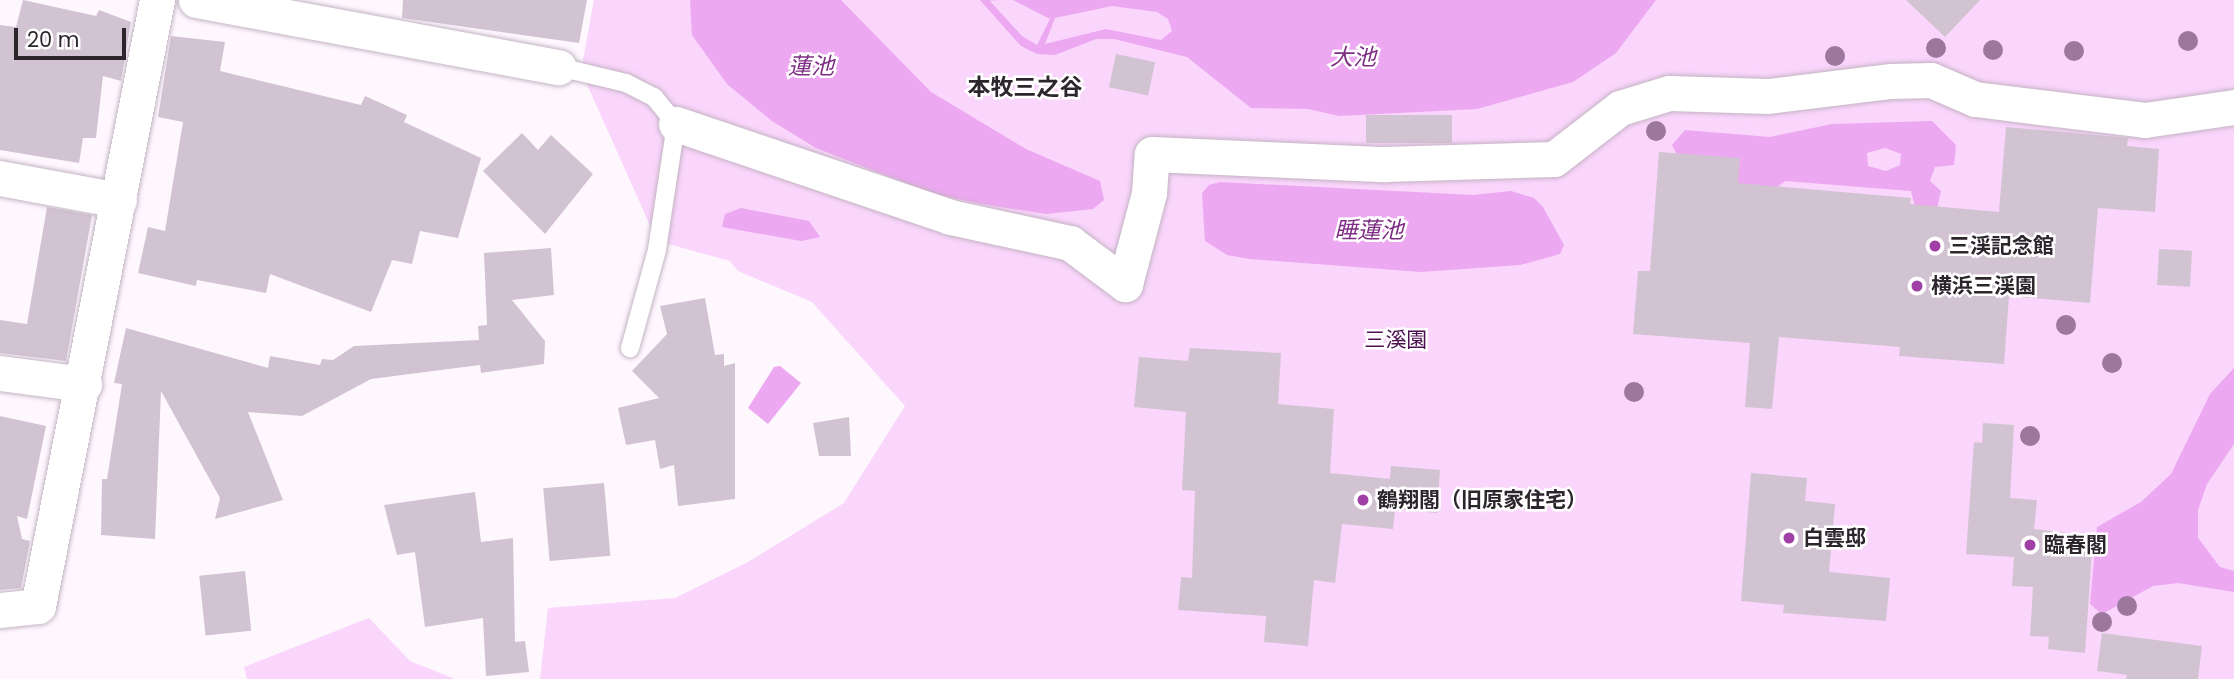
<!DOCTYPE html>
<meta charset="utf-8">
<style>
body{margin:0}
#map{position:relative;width:2234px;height:679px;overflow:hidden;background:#fef7fe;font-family:Poppins,"Noto Sans JP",sans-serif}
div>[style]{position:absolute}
.green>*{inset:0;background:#fad5fc}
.water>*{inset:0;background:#eca8f0}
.building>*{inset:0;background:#d2c3d2;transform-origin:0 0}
.roads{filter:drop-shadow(0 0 2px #c3b4c3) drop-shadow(0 0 2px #c3b4c3)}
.service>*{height:18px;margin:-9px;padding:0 9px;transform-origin:9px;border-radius:9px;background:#fff}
.minor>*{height:35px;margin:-17.5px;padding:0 17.5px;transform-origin:17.5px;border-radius:17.5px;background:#fff}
.trees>*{width:20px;height:20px;margin:-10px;border-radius:50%;background:#9c789f}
.dots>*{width:19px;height:19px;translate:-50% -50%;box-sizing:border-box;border:4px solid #fff;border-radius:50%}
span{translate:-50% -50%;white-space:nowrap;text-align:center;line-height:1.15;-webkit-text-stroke:5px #fff;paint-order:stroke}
.poi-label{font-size:21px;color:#2c262c;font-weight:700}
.left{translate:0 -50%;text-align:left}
.park-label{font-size:21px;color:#4c1051}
.water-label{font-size:23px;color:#7e2e84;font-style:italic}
.neighbourhood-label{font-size:23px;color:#2c262c;font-weight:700}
.scale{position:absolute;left:14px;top:28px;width:112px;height:32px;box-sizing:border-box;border:4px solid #2c262c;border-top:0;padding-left:9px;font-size:21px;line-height:24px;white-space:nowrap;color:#2c262c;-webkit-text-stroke:5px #fff;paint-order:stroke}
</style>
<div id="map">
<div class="green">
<div style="clip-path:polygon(594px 0,2234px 0,2234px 679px,540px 679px,548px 608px,675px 598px,748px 562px,844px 503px,905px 406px,812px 302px,738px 271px,730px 261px,657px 241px,581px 71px)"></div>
<div style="clip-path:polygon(369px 618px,410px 661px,455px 679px,247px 679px,244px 667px)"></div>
</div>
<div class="water">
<div style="clip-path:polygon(690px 0,841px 0,931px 92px,1026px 149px,1100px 181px,1104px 200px,1093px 209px,1046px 214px,982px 204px,933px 194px,816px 148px,772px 121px,727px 84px,692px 35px)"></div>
<div style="clip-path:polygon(evenodd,980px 0,989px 0,1022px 36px,1037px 45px,1050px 19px,1013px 0,1656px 0,1616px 53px,1573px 82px,1477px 109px,1339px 116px,1308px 109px,1251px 108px,1187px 57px,1114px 39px,1096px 39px,1055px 55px,1037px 54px,1021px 46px,980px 0,1112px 6px,1157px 12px,1168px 19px,1172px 31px,1161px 40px,1106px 29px,1045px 44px,1055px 18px,1112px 6px)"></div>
<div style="clip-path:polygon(evenodd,1932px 121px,1956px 145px,1954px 165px,1935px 167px,1930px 181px,1941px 191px,1935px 218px,1920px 226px,1911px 191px,1785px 181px,1771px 192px,1771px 227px,1684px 168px,1672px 145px,1685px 130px,1770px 137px,1832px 124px,1932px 121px,1885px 148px,1901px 154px,1900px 165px,1886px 171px,1868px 166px,1867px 153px,1885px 148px)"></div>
<div style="clip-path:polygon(1220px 182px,1473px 195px,1511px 191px,1534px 198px,1543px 207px,1564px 245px,1560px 254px,1520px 265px,1421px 272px,1249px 259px,1227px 255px,1205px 241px,1202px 193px,1209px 185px)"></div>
<div style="clip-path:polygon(741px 208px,809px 221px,820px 237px,801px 241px,722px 227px,725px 214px)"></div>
<div style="clip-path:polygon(780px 366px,801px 383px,768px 424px,748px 408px,774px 367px)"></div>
<div style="clip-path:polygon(2234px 368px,2234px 444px,2207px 484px,2198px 510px,2198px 538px,2220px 567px,2234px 571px,2234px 592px,2178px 583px,2153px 586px,2102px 614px,2090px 604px,2097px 527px,2141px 502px,2171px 474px,2210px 394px)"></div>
</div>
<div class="building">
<div style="clip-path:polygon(23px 0,96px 16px,99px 10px,131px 22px,121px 81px,103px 76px,96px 138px,83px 138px,79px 163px,0 150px,0 25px,16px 27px)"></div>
<div style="clip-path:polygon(403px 0,587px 0,579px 43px,402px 18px)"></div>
<div style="clip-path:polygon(1906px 0,1980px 0,1945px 37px)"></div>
<div style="clip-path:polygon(171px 36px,225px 42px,220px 71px,361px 105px,365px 96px,407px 115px,404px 122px,481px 158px,458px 238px,420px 231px,412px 264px,392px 260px,371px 312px,270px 274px,266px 293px,197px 280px,196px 286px,138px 273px,148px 227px,165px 231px,183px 122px,158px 117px)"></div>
<div style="left:1116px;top:54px;width:40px;height:34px;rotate:12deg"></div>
<div style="left:1366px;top:115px;width:86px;height:28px"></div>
<div style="clip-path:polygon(2006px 127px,2128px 138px,2127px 146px,2159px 149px,2155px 212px,2098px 208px,2090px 303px,2009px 296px,2004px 364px,1899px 356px,1900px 347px,1779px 337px,1772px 409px,1745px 407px,1750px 343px,1633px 334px,1638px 271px,1650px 271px,1659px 152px,1740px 158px,1738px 183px,1911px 198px,1910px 204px,1999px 212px)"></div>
<div style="clip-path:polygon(522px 133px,538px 150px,551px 135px,593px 174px,545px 234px,483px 171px)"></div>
<div style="clip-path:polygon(47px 207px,92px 215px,66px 361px,0 353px,0 320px,27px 324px)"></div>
<div style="clip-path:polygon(551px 248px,554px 295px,512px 300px,545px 341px,544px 364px,481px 373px,480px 365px,371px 379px,302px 416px,248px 412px,283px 500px,215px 519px,220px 498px,161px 391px,155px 539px,101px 535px,102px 479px,107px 479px,122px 384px,114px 383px,126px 328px,268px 368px,270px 356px,320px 365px,322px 359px,333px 360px,354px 346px,479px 340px,478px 326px,487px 325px,484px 253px)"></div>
<div style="left:2159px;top:249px;width:33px;height:36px;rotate:3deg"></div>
<div style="clip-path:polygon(705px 298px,715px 355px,724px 354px,724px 366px,735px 363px,735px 499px,678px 506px,674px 465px,660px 469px,655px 440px,626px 445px,618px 408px,659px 398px,632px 371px,667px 334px,660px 306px)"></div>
<div style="clip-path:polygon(1190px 348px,1281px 353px,1278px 404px,1334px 409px,1330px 473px,1390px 479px,1391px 466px,1440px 470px,1437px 513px,1395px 509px,1393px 529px,1342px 524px,1335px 583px,1314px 580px,1308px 646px,1264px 642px,1266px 616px,1178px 610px,1181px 577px,1192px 578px,1195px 491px,1182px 490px,1186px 412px,1134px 407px,1139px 357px,1188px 361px)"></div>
<div style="clip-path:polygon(0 416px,46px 426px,27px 519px,17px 516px,22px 539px,30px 541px,21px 588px,0 590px)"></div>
<div style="clip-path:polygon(849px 417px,851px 456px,819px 456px,813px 423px)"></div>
<div style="clip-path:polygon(1983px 423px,2014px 425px,2010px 498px,2037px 500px,2034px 529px,2093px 536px,2085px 653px,2048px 649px,2049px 637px,2030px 636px,2033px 587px,2012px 586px,2014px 557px,1966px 554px,1974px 442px,1982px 443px)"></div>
<div style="clip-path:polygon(1751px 473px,1807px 478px,1805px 501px,1835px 504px,1829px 572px,1890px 578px,1886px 621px,1783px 613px,1784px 605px,1741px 601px)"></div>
<div style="left:604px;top:483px;width:73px;height:61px;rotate:85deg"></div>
<div style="clip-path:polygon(475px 492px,481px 542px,513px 538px,515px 642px,525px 641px,529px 672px,486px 676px,483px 618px,425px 627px,415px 552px,397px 555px,384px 505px)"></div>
<div style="left:245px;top:571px;width:60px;height:46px;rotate:84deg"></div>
<div style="clip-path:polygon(2102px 633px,2202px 646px,2198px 679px,2126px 679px,2127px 675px,2097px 671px)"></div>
</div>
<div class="roads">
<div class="service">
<div style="left:559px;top:67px;width:69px;rotate:13.4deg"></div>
<div style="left:626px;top:83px;width:31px;rotate:27deg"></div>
<div style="left:654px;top:97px;width:35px;rotate:51deg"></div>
<div style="left:676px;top:124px;width:127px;rotate:98.6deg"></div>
<div style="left:657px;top:250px;width:102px;rotate:105.4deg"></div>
</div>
<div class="minor">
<div style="left:196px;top:0;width:369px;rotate:10.5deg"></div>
<div style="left:676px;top:124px;width:289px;rotate:18.7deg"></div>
<div style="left:950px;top:217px;width:123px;rotate:12.2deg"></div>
<div style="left:1070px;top:243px;width:69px;rotate:36.7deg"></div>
<div style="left:1125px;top:284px;width:94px;rotate:-75.2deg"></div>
<div style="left:1149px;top:193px;width:39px;rotate:-86deg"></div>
<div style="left:1152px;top:154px;width:233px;rotate:2.5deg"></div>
<div style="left:1385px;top:164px;width:169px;rotate:-1.7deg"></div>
<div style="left:1554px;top:159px;width:83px;rotate:-37.7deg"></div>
<div style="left:1620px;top:108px;width:51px;rotate:-17deg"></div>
<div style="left:1669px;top:93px;width:99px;rotate:1.7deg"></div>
<div style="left:1768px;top:96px;width:124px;rotate:-7deg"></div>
<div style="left:1891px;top:81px;width:40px;rotate:-1.4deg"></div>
<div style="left:1931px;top:80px;width:48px;rotate:23.4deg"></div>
<div style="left:1975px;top:99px;width:171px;rotate:7deg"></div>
<div style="left:2145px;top:120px;width:90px;rotate:-8.3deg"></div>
<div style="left:0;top:178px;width:121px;rotate:10.5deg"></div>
<div style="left:0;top:373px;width:85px;rotate:7.5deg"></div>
<div style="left:0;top:610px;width:38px;rotate:-6deg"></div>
<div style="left:38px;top:606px;width:618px;rotate:-78.89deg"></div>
</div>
</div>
<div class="trees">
<div style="left:2188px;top:41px"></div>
<div style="left:1936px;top:48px"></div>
<div style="left:1993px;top:50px"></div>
<div style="left:2074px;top:51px"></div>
<div style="left:1835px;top:56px"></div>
<div style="left:1656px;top:131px"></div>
<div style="left:2066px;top:325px"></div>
<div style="left:2112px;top:363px"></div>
<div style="left:1634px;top:392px"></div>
<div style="left:2030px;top:436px"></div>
<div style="left:2127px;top:606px"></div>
<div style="left:2102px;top:622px"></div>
</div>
<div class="dots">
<div style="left:1935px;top:246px;background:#a040a7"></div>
<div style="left:1917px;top:286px;background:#a040a7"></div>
<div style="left:1363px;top:500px;background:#a040a7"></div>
<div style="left:1789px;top:538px;background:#a040a7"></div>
<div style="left:2030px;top:545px;background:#a040a7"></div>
</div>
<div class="poi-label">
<span class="left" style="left:1949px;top:246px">三渓記念館</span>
<span class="left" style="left:1931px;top:286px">横浜三渓園</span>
<span class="left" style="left:1377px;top:500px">鶴翔閣（旧原家住宅）</span>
<span class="left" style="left:1803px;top:538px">白雲邸</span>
<span class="left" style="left:2044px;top:545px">臨春閣</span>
</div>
<div class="park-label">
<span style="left:1396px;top:340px">三溪園</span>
</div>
<div class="water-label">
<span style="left:1353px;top:57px">大池</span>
<span style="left:811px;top:66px">蓮池</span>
<span style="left:1369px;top:230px">睡蓮池</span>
</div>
<div class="neighbourhood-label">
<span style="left:1025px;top:87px">本牧三之谷</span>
</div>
<div class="scale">20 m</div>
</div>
